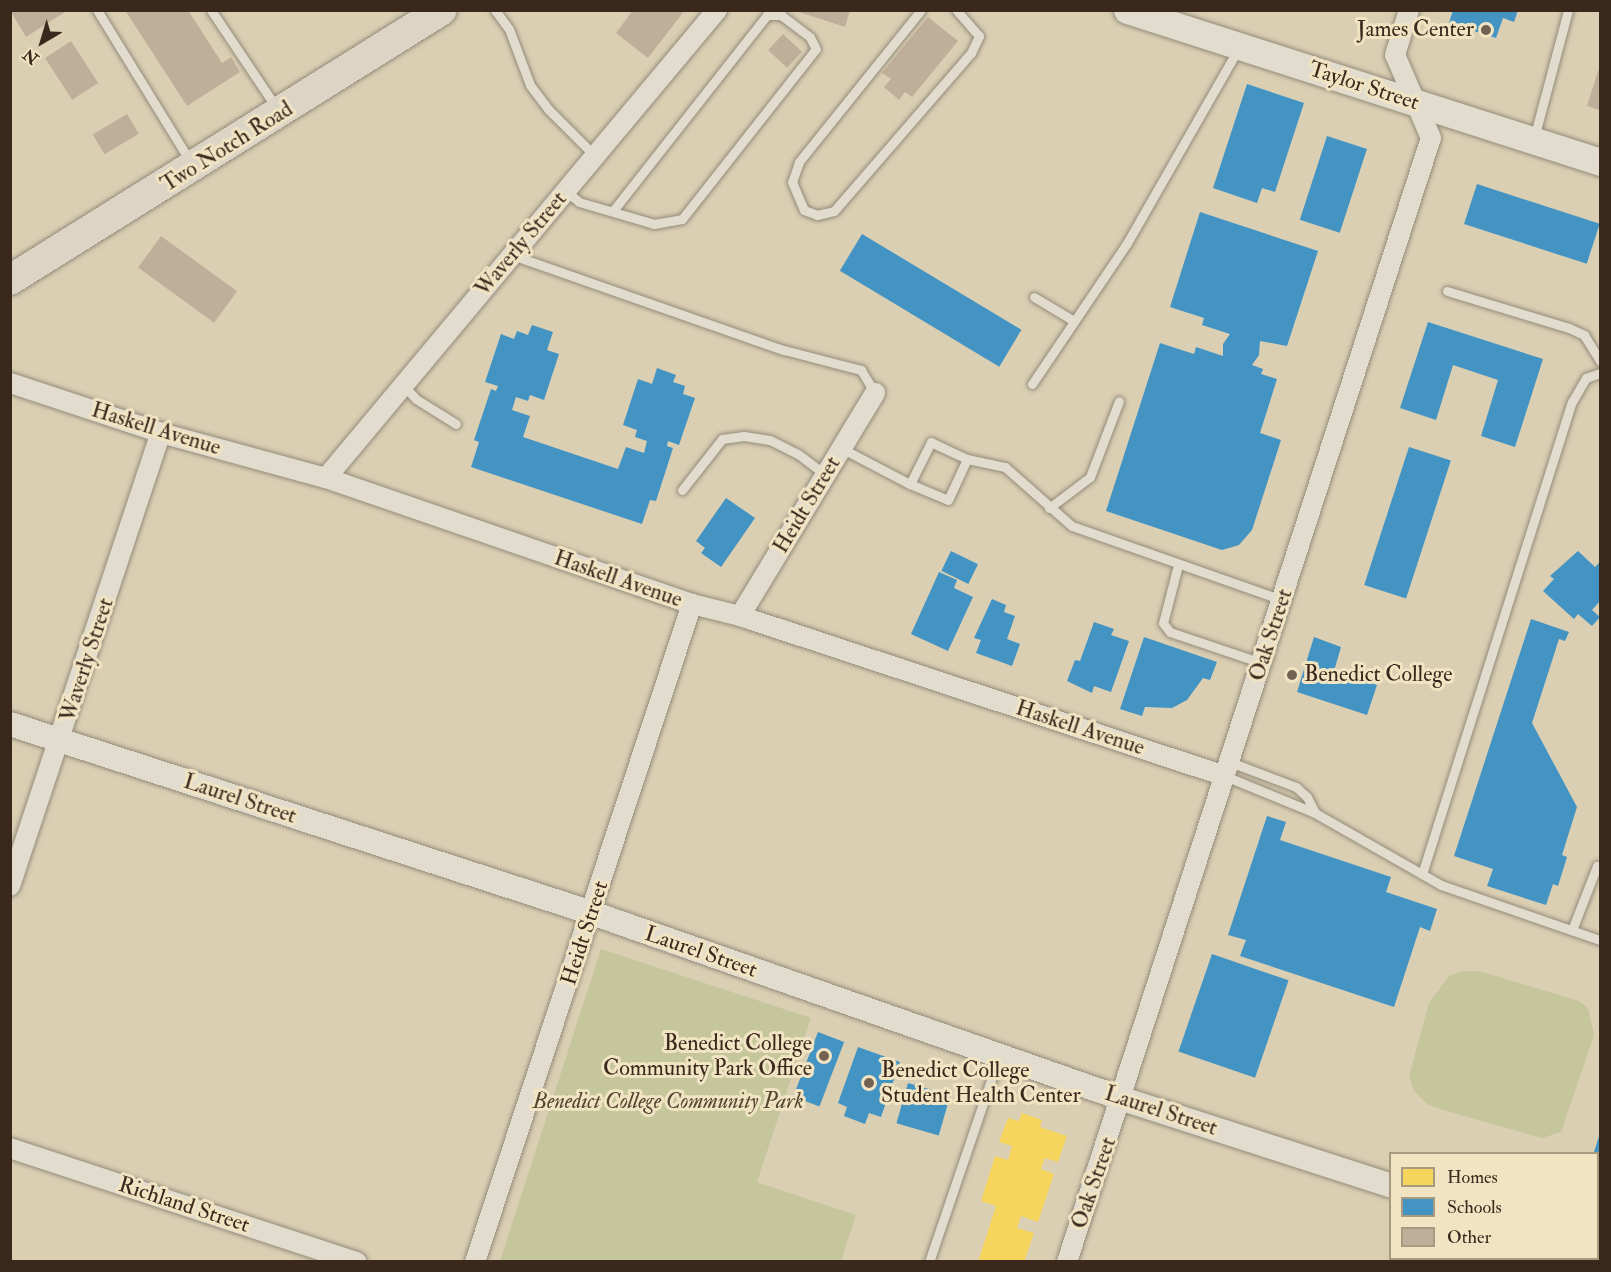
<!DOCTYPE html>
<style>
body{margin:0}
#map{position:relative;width:1611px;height:1272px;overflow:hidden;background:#dacfb3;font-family:"IM FELL Double Pica",serif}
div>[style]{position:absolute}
.green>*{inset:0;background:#c5c69b}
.homes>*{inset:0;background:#f6d55c}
.schools>*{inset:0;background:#4393c3;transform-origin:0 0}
.building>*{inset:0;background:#bfae99;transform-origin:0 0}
.roads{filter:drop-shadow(0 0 2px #948b7a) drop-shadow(0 0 2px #948b7a)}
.service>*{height:9px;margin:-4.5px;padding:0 4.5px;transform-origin:4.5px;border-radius:4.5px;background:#e1dccd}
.minor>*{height:20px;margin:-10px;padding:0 10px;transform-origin:10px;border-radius:10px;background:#e1dccd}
.tertiary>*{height:24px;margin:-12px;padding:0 12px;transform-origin:12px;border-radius:12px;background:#e1dccd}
.secondary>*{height:27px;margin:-13.5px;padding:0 13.5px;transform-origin:13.5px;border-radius:13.5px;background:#e1dccd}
.primary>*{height:30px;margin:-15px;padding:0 15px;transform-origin:15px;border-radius:15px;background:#dcd5c5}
.dots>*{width:16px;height:16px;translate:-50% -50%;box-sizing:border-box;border:3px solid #f1e4c3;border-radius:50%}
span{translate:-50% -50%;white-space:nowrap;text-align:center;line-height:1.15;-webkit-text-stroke:6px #f1e4c3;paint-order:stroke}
.poi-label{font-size:22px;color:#3b281d}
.right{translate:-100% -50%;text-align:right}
.left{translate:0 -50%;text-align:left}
.street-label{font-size:22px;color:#3b281d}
.park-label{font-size:22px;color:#534632;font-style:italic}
.frame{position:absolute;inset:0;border:12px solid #3b281d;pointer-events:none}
.legend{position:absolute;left:1389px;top:1152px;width:210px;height:108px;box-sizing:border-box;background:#f1e4c3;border:2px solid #a89981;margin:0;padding:8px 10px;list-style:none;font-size:18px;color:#3b281d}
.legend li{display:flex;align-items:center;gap:12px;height:30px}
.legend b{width:30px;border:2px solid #a89981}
.north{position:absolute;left:12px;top:12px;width:60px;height:60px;-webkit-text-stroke:4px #f1e4c3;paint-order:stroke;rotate:218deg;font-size:16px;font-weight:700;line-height:24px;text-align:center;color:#3b281d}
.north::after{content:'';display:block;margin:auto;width:21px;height:27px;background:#3b281d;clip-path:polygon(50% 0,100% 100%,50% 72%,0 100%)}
</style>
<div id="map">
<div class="green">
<div style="clip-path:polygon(601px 949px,811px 1018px,757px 1182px,856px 1215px,841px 1261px,500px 1261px)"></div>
<div style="clip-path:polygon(1464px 971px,1479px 971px,1579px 1001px,1588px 1008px,1594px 1035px,1561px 1132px,1542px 1138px,1440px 1109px,1427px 1104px,1414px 1091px,1409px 1076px,1429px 1003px,1450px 975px)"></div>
</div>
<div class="homes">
<div style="clip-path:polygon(1022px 1113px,1042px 1120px,1040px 1127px,1067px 1136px,1058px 1162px,1045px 1158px,1041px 1169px,1054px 1174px,1038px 1222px,1021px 1216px,1017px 1228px,1034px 1233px,1024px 1262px,978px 1262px,996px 1206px,981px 1201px,995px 1156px,1008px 1160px,1012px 1146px,999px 1142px,1008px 1118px,1019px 1121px)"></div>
</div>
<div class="schools">
<div style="clip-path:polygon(1453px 10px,1518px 10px,1514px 22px,1503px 18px,1496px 38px,1449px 23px)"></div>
<div style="clip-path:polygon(1247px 84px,1304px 103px,1275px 192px,1262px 188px,1257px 203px,1213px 188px)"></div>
<div style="left:1327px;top:136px;width:42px;height:88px;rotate:18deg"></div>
<div style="left:1477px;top:184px;width:129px;height:42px;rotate:18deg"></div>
<div style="clip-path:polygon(1200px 212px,1318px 251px,1287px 346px,1260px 341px,1259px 355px,1252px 365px,1263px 369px,1261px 374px,1277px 379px,1260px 433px,1281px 440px,1252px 530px,1239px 545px,1222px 550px,1106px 511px,1160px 343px,1194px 354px,1196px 347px,1223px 356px,1223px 344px,1230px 334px,1202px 325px,1204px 318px,1170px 307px)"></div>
<div style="left:862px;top:234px;width:186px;height:43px;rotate:31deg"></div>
<div style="clip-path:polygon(1428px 322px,1543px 359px,1515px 447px,1481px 436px,1498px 380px,1453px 365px,1436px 420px,1400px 408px)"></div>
<div style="clip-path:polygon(532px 325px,553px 332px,547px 350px,559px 354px,544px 400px,530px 395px,528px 401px,516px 397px,512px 410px,530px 416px,523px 437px,618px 469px,626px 447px,644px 453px,647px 441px,635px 437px,637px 430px,623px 425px,638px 379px,652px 384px,657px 368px,676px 375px,673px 382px,685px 386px,683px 394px,695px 398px,679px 445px,668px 441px,667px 446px,673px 448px,656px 501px,650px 500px,642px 524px,471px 467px,479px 442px,474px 440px,491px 389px,496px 391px,498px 386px,485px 382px,501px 334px,514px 339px,517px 331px,528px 335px)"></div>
<div style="left:1409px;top:447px;width:44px;height:145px;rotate:18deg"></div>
<div style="clip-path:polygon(726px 498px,755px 518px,721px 567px,701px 553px,705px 548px,696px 541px)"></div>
<div style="left:951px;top:551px;width:30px;height:22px;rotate:26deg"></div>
<div style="clip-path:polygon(1578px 551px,1595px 567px,1600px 562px,1600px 601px,1592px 610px,1600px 617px,1592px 626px,1578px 614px,1574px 619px,1543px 591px,1554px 579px,1550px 576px)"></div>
<div style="clip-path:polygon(939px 572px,957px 580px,954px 588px,973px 597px,948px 651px,911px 634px)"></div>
<div style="clip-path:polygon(992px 599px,1006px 605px,1004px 612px,1015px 616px,1007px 639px,1020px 644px,1012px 666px,976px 653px,981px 640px,974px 638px)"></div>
<div style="clip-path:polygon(1531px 619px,1569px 632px,1565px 641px,1559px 639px,1532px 723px,1577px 807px,1562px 855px,1567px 857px,1558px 886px,1553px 884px,1546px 905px,1487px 886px,1493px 869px,1454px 856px)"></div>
<div style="clip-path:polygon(1094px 622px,1114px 629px,1111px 635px,1129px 641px,1111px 692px,1094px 686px,1092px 693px,1067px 681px,1075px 660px,1080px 661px)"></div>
<div style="clip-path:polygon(1144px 637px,1217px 662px,1210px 680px,1203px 678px,1187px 700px,1172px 708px,1145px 707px,1142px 716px,1120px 709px)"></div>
<div style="clip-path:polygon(1314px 637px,1341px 647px,1334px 671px,1377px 685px,1367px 715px,1297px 692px)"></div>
<div style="clip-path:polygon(1267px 816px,1286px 822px,1280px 840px,1391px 877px,1386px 892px,1437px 909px,1430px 931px,1420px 927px,1394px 1007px,1240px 956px,1246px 940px,1228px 935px)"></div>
<div style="left:1212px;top:954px;width:81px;height:103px;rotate:19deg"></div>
<div style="left:818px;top:1032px;width:28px;height:69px;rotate:21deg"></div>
<div style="clip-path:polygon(858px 1047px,900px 1062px,881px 1117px,869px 1113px,865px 1124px,844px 1116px,847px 1107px,838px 1103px)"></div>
<div style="left:908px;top:1083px;width:44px;height:42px;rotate:16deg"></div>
<div style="clip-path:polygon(1600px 1133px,1600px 1182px,1599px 1154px,1594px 1152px)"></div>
</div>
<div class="building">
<div style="clip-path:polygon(10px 10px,68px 10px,26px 37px)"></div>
<div style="clip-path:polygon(125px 10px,188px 10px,222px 63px,231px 57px,240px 72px,187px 106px)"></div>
<div style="clip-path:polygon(633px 10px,685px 10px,648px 58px,616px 33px)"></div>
<div style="clip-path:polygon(793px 10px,850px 10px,845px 27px)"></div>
<div style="clip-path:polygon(928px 17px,958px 41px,912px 97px,905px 92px,899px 100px,884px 87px,891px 79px,882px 73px)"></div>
<div style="left:783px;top:34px;width:26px;height:22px;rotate:43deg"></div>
<div style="left:71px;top:41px;width:50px;height:31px;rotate:57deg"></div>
<div style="clip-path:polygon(1600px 65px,1600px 110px,1587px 106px)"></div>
<div style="left:127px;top:114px;width:23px;height:40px;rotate:59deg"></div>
<div style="left:161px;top:236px;width:94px;height:39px;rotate:36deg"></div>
</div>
<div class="roads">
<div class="service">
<div style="left:97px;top:10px;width:177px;rotate:58.4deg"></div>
<div style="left:211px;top:10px;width:120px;rotate:56.2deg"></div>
<div style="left:495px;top:10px;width:24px;rotate:54deg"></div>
<div style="left:509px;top:29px;width:60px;rotate:69.4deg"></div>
<div style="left:530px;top:85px;width:30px;rotate:53deg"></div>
<div style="left:548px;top:109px;width:66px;rotate:45deg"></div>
<div style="left:921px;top:10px;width:195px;rotate:128.8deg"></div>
<div style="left:799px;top:162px;width:21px;rotate:109deg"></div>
<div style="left:792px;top:182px;width:30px;rotate:67deg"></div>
<div style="left:804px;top:210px;width:14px;rotate:21deg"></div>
<div style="left:817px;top:215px;width:17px;rotate:-13deg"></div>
<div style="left:834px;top:211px;width:209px;rotate:-49.1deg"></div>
<div style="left:971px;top:53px;width:19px;rotate:-65deg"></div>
<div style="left:979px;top:36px;width:35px;rotate:-131deg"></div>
<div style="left:1534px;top:138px;width:132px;rotate:-75.1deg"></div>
<div style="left:566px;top:191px;width:17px;rotate:40deg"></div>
<div style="left:579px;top:202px;width:78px;rotate:16.3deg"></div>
<div style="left:654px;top:224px;width:28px;rotate:-10deg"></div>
<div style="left:682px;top:219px;width:216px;rotate:-51.8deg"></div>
<div style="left:816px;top:49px;width:13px;rotate:-117deg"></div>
<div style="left:810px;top:37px;width:36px;rotate:-143deg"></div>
<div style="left:781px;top:15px;width:14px;rotate:180deg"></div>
<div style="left:767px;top:15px;width:249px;rotate:128.2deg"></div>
<div style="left:512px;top:255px;width:288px;rotate:19.3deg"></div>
<div style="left:784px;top:350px;width:80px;rotate:14.6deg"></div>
<div style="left:861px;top:370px;width:27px;rotate:59deg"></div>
<div style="left:1447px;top:291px;width:127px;rotate:16.9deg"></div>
<div style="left:1569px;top:328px;width:17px;rotate:25deg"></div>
<div style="left:1584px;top:335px;width:31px;rotate:58deg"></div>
<div style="left:1034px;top:297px;width:47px;rotate:31deg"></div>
<div style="left:1032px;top:384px;width:170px;rotate:-56deg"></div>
<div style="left:1127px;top:243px;width:224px;rotate:-60.2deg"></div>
<div style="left:403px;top:385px;width:19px;rotate:47deg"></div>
<div style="left:416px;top:399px;width:47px;rotate:32deg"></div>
<div style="left:841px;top:448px;width:78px;rotate:27.6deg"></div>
<div style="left:910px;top:484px;width:41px;rotate:22.8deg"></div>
<div style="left:948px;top:500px;width:45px;rotate:-65.1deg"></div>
<div style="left:967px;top:459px;width:40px;rotate:-155deg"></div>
<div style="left:931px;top:442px;width:47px;rotate:116.6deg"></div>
<div style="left:967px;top:459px;width:39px;rotate:12deg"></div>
<div style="left:1005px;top:467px;width:89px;rotate:41.4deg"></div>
<div style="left:1072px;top:526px;width:223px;rotate:19.4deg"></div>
<div style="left:682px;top:490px;width:65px;rotate:-51.9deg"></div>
<div style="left:722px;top:439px;width:22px;rotate:-8deg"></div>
<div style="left:744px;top:436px;width:26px;rotate:9deg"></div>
<div style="left:770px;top:440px;width:31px;rotate:27deg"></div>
<div style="left:798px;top:454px;width:35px;rotate:37deg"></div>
<div style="left:1049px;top:508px;width:51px;rotate:-37.1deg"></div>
<div style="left:1090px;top:477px;width:81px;rotate:-69.1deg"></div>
<div style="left:1178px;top:565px;width:60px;rotate:104.5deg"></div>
<div style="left:1163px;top:623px;width:11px;rotate:52deg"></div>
<div style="left:1170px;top:632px;width:97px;rotate:18.6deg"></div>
<div style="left:1230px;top:762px;width:71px;rotate:20.7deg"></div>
<div style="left:1296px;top:787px;width:15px;rotate:42deg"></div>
<div style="left:1307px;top:797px;width:18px;rotate:63deg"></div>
<div style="left:1225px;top:776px;width:97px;rotate:22.3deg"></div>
<div style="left:1315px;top:813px;width:145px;rotate:29.7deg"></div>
<div style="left:1441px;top:885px;width:168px;rotate:19.1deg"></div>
<div style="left:1422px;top:874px;width:495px;rotate:-72.4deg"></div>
<div style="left:1572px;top:402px;width:28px;rotate:-60deg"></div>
<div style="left:1586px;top:378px;width:15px;rotate:-20deg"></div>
<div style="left:1572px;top:930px;width:69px;rotate:-68.7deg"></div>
<div style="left:1597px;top:866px;width:3px;rotate:18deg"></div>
<div style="left:929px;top:1262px;width:218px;rotate:-71.2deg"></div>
<div style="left:1564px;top:1262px;width:4px;rotate:-76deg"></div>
</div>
<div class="minor">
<div style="left:10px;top:383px;width:159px;rotate:18.3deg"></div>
<div style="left:161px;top:433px;width:171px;rotate:15.3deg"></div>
<div style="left:326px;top:478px;width:387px;rotate:19deg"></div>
<div style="left:692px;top:604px;width:49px;rotate:14deg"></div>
<div style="left:740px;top:616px;width:511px;rotate:18.26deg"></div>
<div style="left:326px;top:478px;width:610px;rotate:-50.12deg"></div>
<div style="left:740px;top:616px;width:261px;rotate:-58.8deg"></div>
<div style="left:10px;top:886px;width:478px;rotate:-71.6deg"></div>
<div style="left:10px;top:1148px;width:365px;rotate:18.2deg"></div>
<div style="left:475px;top:1262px;width:693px;rotate:-71.75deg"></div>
<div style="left:1067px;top:1262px;width:1181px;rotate:-72.06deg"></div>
<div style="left:1431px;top:138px;width:90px;rotate:-113.4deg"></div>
<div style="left:1395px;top:55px;width:47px;rotate:-72.7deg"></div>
</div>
<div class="tertiary">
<div style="left:10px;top:724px;width:612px;rotate:17.99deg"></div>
<div style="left:592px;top:913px;width:563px;rotate:19.3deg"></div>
<div style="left:1123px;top:1099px;width:281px;rotate:17.9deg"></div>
<div style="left:1598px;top:1251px;width:2px;rotate:27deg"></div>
</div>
<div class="secondary">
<div style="left:1127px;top:10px;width:497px;rotate:17.8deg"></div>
</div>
<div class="primary">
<div style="left:10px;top:280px;width:509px;rotate:-32.01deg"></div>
</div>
</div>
<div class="dots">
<div style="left:1486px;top:30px;background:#736252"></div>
<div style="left:1292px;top:675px;background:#736252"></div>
<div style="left:824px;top:1056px;background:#736252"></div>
<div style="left:869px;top:1083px;background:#736252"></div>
</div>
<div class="poi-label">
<span class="right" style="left:1474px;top:30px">James Center</span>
<span class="left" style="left:1304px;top:675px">Benedict College</span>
<span class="right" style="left:812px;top:1056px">Benedict College<br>Community Park Office</span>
<span class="left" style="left:881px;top:1083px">Benedict College<br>Student Health Center</span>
</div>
<div class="street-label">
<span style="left:1364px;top:86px;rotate:18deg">Taylor Street</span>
<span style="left:227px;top:147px;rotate:-32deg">Two Notch Road</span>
<span style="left:521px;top:244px;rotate:-50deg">Waverly Street</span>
<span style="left:156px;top:429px;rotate:17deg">Haskell Avenue</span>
<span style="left:807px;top:505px;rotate:-59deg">Heidt Street</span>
<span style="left:618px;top:579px;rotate:19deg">Haskell Avenue</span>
<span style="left:1271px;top:635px;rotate:-72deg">Oak Street</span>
<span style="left:87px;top:660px;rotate:-72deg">Waverly Street</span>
<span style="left:1080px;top:728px;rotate:18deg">Haskell Avenue</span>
<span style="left:240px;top:799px;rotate:18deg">Laurel Street</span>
<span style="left:585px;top:933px;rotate:-72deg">Heidt Street</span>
<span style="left:701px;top:952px;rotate:19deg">Laurel Street</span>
<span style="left:1161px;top:1111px;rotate:18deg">Laurel Street</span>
<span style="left:1094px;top:1183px;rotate:-71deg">Oak Street</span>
<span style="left:184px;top:1205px;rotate:18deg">Richland Street</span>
</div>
<div class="park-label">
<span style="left:668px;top:1102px">Benedict College Community Park</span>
</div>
<div class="frame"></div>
<ul class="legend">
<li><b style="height:16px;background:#f6d55c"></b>Homes</li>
<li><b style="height:16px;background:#4393c3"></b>Schools</li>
<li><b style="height:16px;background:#bfae99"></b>Other</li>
</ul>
<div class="north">N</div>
</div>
